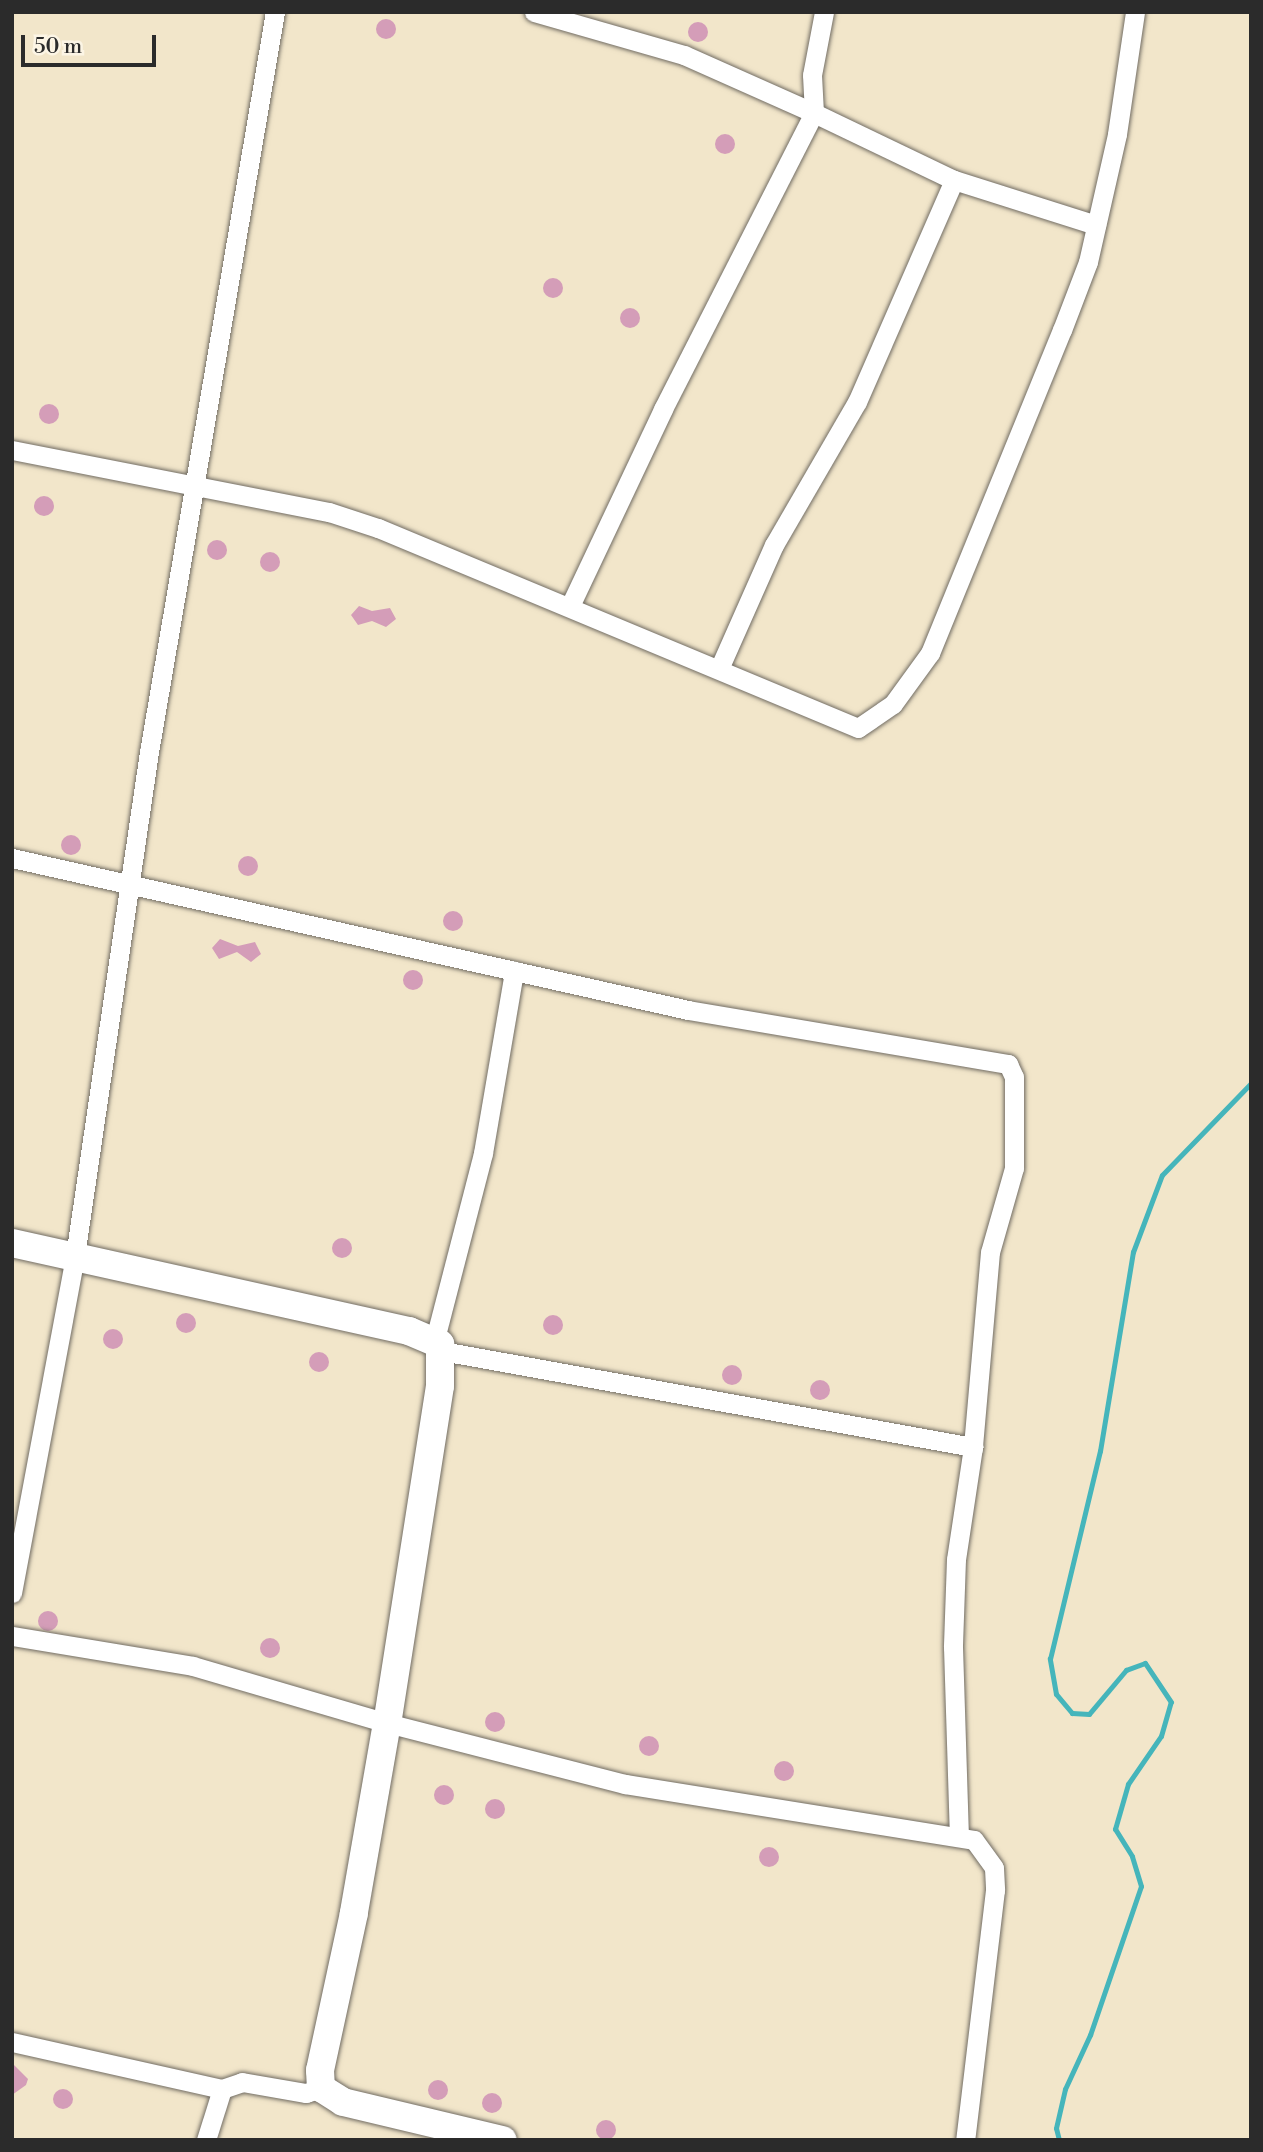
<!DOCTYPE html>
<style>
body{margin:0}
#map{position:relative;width:1263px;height:2152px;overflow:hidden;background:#f2e6ca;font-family:"Libre Bodoni",serif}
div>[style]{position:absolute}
.stream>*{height:5px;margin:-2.5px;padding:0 2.5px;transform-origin:2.5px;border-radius:2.5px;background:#45b5bb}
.building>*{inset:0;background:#d49db8}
.round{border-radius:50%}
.roads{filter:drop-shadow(0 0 2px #716c63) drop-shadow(0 0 2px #716c63)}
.street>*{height:19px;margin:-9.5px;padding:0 9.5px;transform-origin:9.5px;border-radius:9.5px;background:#fff}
.secondary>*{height:28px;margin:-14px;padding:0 14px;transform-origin:14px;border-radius:14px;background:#fff}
span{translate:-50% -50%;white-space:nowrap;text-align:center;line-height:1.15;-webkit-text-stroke:6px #fcf5e5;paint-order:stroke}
.frame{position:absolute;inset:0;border:14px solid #2b2b2b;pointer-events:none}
.scale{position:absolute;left:21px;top:35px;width:135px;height:32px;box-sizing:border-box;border:4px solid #2b2b2b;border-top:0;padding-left:9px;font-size:21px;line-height:24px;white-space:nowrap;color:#2b2b2b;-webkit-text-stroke:5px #fcf5e5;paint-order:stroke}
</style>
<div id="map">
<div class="stream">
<div style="left:1059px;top:2140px;width:12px;rotate:-104deg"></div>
<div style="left:1056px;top:2128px;width:40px;rotate:-77deg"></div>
<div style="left:1065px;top:2089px;width:60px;rotate:-65.2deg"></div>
<div style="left:1090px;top:2035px;width:157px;rotate:-71.1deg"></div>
<div style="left:1141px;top:1886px;width:31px;rotate:-107deg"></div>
<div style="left:1132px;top:1856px;width:32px;rotate:-122deg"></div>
<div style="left:1115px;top:1829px;width:47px;rotate:-73.9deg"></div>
<div style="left:1128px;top:1784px;width:58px;rotate:-55.5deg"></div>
<div style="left:1161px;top:1736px;width:35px;rotate:-74deg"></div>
<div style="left:1171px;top:1702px;width:47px;rotate:-123.7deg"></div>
<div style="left:1145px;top:1663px;width:20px;rotate:160deg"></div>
<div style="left:1126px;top:1670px;width:57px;rotate:130.1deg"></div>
<div style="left:1089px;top:1714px;width:17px;rotate:-177deg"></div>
<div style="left:1072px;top:1713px;width:25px;rotate:-130deg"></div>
<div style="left:1056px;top:1694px;width:36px;rotate:-100deg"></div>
<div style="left:1050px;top:1659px;width:214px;rotate:-76.5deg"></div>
<div style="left:1100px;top:1451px;width:202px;rotate:-80.6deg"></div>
<div style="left:1133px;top:1252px;width:82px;rotate:-69.4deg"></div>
<div style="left:1162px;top:1175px;width:128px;rotate:-45.9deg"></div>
</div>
<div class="building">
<div class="round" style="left:376px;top:19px;width:20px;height:20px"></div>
<div class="round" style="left:688px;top:22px;width:20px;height:20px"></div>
<div class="round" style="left:715px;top:134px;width:20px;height:20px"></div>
<div class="round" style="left:543px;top:278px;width:20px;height:20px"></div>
<div class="round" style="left:620px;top:308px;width:20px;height:20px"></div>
<div class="round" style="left:39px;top:404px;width:20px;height:20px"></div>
<div class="round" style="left:34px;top:496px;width:20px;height:20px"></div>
<div class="round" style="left:207px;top:540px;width:20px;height:20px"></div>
<div class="round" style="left:260px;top:552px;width:20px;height:20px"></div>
<div style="clip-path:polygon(359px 606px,372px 611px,390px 608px,396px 619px,386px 627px,372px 621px,358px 625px,351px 615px)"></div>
<div class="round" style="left:61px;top:835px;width:20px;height:20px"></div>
<div class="round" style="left:238px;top:856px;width:20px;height:20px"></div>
<div class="round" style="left:443px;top:911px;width:20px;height:20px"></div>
<div style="clip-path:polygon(220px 939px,238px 946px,255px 942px,261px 954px,251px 962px,237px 952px,219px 959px,212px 948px)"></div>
<div class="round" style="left:403px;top:970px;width:20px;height:20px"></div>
<div class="round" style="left:332px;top:1238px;width:20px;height:20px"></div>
<div class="round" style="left:176px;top:1313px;width:20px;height:20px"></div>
<div class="round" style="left:543px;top:1315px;width:20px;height:20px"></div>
<div class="round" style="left:103px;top:1329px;width:20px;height:20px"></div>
<div class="round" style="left:309px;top:1352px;width:20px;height:20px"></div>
<div class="round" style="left:722px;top:1365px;width:20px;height:20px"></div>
<div class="round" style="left:810px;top:1380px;width:20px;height:20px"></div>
<div class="round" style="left:38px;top:1611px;width:20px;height:20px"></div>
<div class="round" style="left:260px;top:1638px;width:20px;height:20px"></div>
<div class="round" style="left:485px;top:1712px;width:20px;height:20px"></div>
<div class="round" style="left:639px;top:1736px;width:20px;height:20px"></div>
<div class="round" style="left:774px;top:1761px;width:20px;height:20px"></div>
<div class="round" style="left:434px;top:1785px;width:20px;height:20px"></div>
<div class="round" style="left:485px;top:1799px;width:20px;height:20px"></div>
<div class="round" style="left:759px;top:1847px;width:20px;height:20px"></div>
<div style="clip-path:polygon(12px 2063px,28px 2079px,26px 2085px,12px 2095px)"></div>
<div class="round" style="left:428px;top:2080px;width:20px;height:20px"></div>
<div class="round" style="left:53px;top:2089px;width:20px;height:20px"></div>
<div class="round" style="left:482px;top:2093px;width:20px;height:20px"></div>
<div class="round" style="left:596px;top:2120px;width:20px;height:20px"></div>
</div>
<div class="roads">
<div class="street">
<div style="left:534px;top:12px;width:156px;rotate:16deg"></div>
<div style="left:684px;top:55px;width:142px;rotate:24deg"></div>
<div style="left:814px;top:113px;width:38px;rotate:-93deg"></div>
<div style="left:812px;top:75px;width:64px;rotate:-79.2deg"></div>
<div style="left:12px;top:450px;width:323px;rotate:11.1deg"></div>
<div style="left:329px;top:512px;width:52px;rotate:18.1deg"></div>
<div style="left:378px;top:528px;width:520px;rotate:22.62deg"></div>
<div style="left:858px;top:728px;width:42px;rotate:-34.4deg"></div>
<div style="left:893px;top:704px;width:63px;rotate:-54deg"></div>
<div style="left:930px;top:653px;width:349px;rotate:-67.8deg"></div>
<div style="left:1062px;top:330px;width:73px;rotate:-69.1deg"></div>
<div style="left:1088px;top:262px;width:131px;rotate:-77.2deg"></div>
<div style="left:1117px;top:134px;width:123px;rotate:-81.6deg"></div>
<div style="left:570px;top:606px;width:218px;rotate:-64.7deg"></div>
<div style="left:663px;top:409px;width:332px;rotate:-63deg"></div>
<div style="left:814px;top:113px;width:155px;rotate:25.6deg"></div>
<div style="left:954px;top:180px;width:149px;rotate:17.6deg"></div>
<div style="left:719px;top:669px;width:136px;rotate:-66.1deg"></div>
<div style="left:774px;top:545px;width:165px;rotate:-59.9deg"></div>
<div style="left:857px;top:402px;width:242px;rotate:-66.4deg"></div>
<div style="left:12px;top:858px;width:693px;rotate:12.67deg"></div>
<div style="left:688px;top:1010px;width:325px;rotate:9.6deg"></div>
<div style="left:1008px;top:1064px;width:14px;rotate:65deg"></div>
<div style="left:1014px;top:1077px;width:91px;rotate:90deg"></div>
<div style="left:1014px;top:1168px;width:87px;rotate:105.9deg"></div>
<div style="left:990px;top:1252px;width:196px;rotate:95deg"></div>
<div style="left:973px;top:1447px;width:113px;rotate:98.6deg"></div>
<div style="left:956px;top:1559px;width:88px;rotate:92deg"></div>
<div style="left:953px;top:1647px;width:189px;rotate:88.2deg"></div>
<div style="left:435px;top:1339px;width:192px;rotate:-75.5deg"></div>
<div style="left:483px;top:1153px;width:185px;rotate:-80.3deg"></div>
<div style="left:442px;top:1351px;width:540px;rotate:10.25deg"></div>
<div style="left:12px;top:1593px;width:343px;rotate:-79.4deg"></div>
<div style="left:75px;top:1256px;width:509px;rotate:-81.65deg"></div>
<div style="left:149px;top:752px;width:751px;rotate:-80.34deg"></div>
<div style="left:12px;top:1636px;width:183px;rotate:9.4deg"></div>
<div style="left:193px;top:1666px;width:202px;rotate:16.4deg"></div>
<div style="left:387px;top:1723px;width:246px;rotate:14.4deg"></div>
<div style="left:625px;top:1784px;width:353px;rotate:9.1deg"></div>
<div style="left:974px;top:1840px;width:34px;rotate:54deg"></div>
<div style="left:994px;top:1868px;width:22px;rotate:87deg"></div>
<div style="left:995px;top:1890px;width:252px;rotate:96.8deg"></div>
<div style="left:12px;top:2042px;width:215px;rotate:12.6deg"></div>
<div style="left:222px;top:2089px;width:21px;rotate:-19deg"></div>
<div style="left:242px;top:2082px;width:65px;rotate:9.8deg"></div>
<div style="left:306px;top:2093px;width:16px;rotate:-18deg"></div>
<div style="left:206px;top:2140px;width:53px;rotate:-72.6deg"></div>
</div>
<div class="secondary">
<div style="left:12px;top:1243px;width:407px;rotate:12.5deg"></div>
<div style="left:409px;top:1331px;width:34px;rotate:23deg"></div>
<div style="left:440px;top:1344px;width:42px;rotate:90deg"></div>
<div style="left:440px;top:1386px;width:341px;rotate:98.9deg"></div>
<div style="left:387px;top:1723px;width:193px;rotate:99.9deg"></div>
<div style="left:354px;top:1913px;width:161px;rotate:102.2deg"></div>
<div style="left:320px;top:2070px;width:18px;rotate:87deg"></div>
<div style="left:321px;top:2088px;width:26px;rotate:32deg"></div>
<div style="left:343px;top:2102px;width:164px;rotate:13.4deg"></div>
</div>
</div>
<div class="frame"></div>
<div class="scale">50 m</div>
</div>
